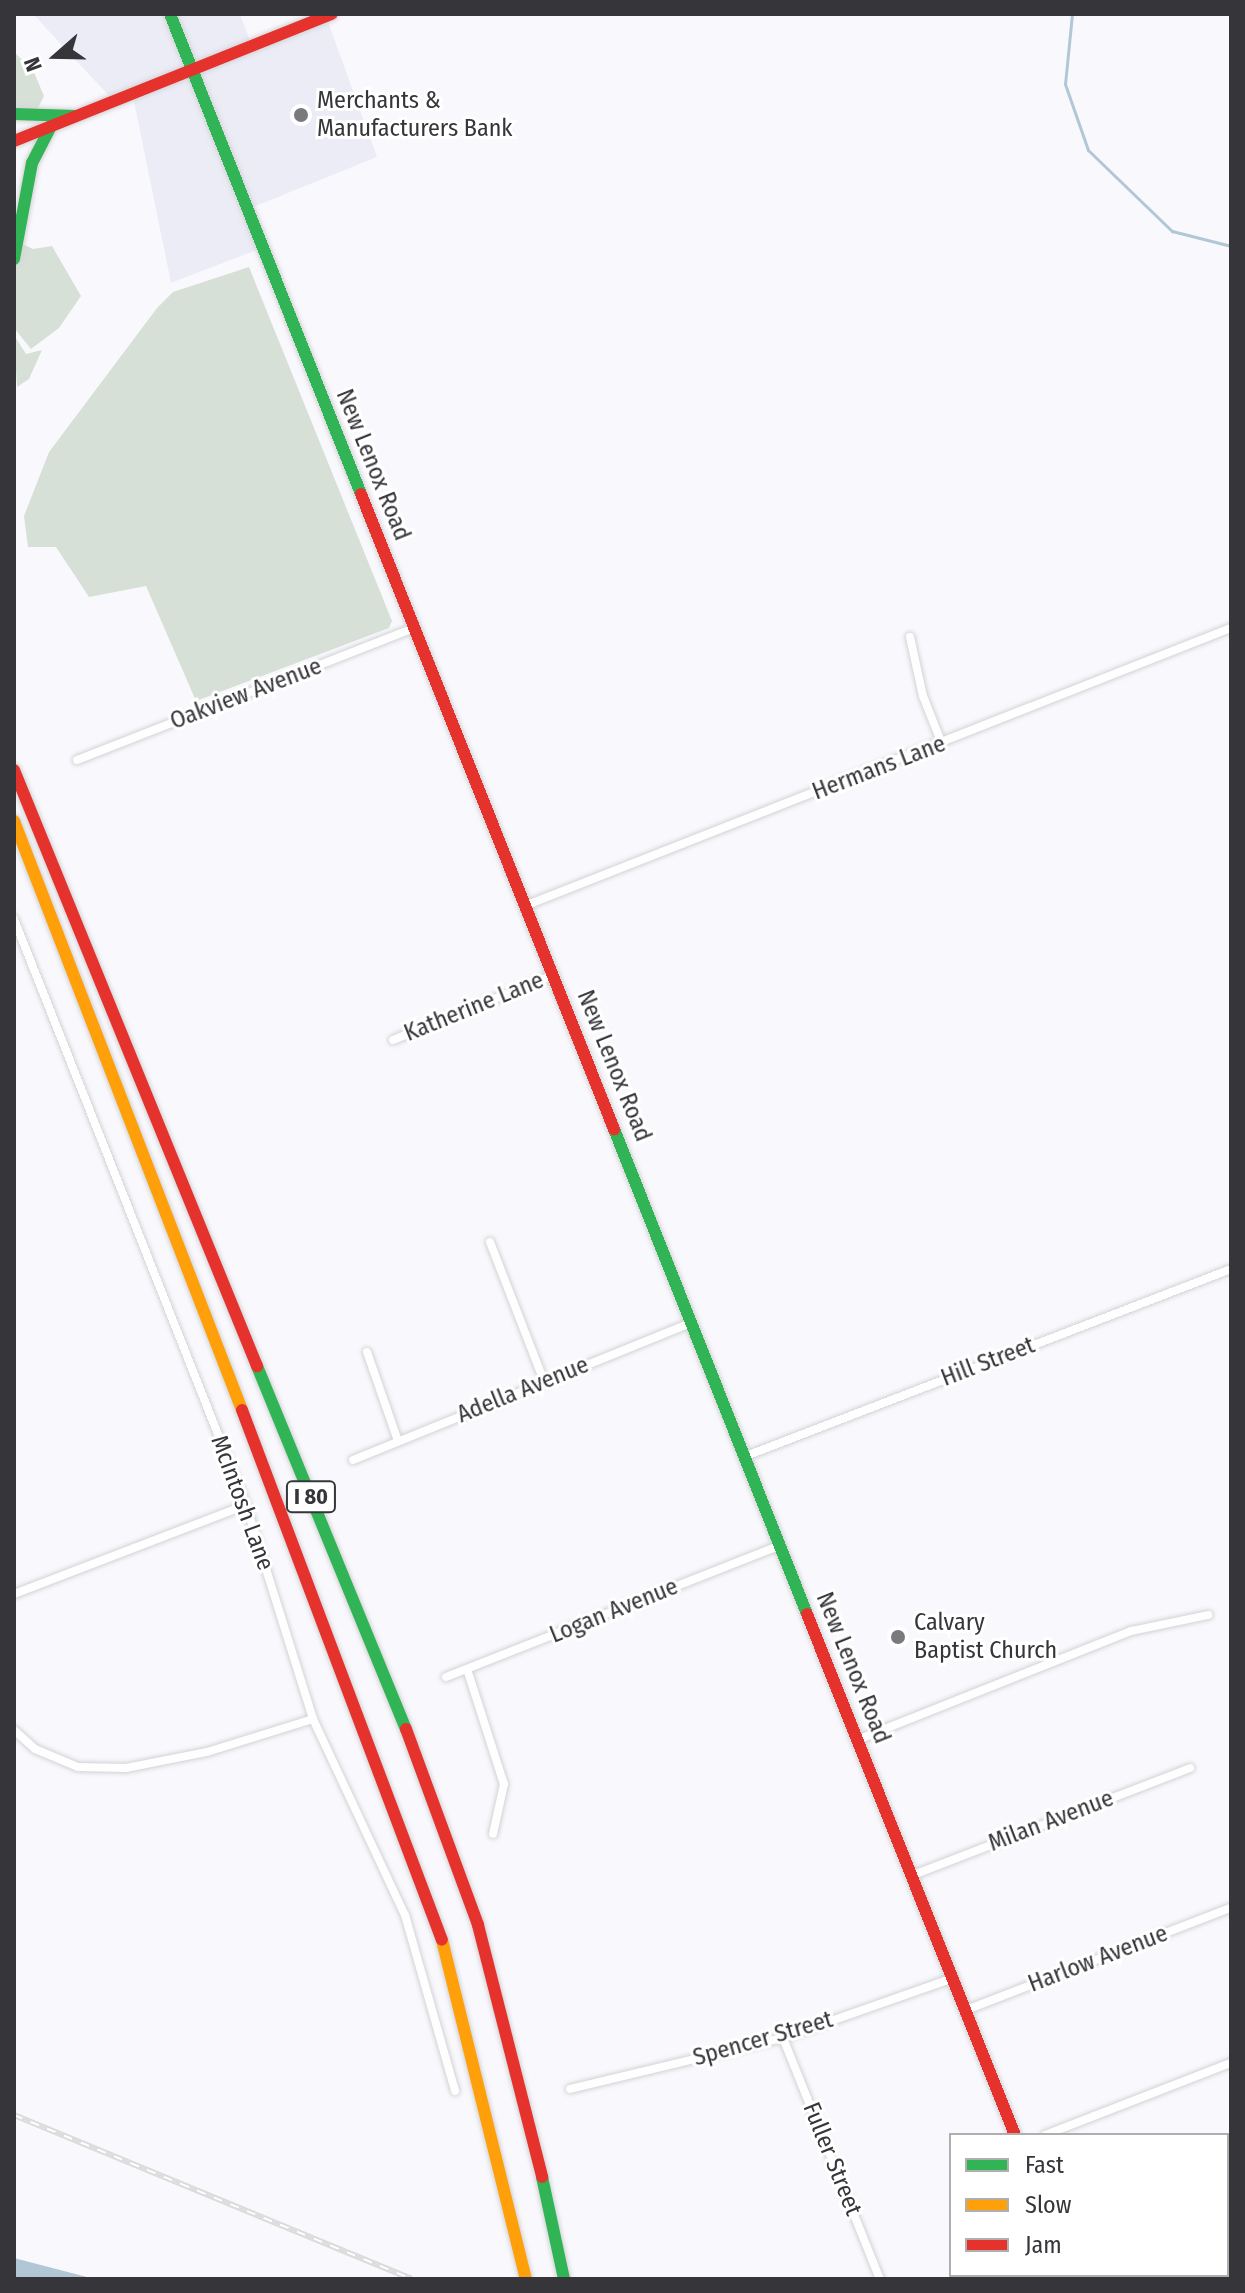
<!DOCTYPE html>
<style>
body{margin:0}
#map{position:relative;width:1245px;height:2293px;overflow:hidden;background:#f9f9fd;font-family:"Fira Sans Condensed",sans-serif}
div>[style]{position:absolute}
.built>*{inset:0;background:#ececf7}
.green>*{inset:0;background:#d6e0d7}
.water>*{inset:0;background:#b2c7d6}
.stream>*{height:3px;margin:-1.5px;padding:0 1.5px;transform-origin:1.5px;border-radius:1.5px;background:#b2c7d6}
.roads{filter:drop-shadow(0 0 2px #d3d3d6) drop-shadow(0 0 2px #d3d3d6)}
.street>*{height:8px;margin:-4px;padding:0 4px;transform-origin:4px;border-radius:4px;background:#fefeff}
.fast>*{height:12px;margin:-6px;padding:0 6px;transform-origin:6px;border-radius:6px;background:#30b455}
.slow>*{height:12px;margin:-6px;padding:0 6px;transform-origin:6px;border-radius:6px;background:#ff9f0a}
.jam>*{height:12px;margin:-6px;padding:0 6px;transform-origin:6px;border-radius:6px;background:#e5322d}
.rail>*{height:6px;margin-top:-3px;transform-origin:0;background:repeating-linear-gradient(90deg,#fff 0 9px,#dbdbdc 0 18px);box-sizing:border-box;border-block:2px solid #dbdbdc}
.dots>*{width:22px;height:22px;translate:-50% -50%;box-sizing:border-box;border:4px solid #fff;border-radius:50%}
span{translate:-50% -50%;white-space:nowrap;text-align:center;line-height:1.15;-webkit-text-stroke:6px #fff;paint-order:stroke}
.shield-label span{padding:2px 6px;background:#fff;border:2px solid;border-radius:6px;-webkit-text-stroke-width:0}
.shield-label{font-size:22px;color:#36363a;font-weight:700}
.poi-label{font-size:24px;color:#36363a}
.left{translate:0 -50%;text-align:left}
.street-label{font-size:24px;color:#36363a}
.frame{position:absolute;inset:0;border:16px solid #36363a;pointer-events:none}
.legend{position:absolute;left:949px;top:2133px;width:280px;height:144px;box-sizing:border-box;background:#fff;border:2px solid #afafb0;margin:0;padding:10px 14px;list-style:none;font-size:24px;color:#36363a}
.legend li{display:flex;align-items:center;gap:16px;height:40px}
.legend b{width:40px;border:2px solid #afafb0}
.north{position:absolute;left:16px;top:16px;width:80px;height:80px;-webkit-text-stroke:6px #fff;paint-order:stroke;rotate:250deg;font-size:22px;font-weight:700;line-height:32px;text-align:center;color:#36363a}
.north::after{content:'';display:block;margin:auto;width:28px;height:36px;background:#36363a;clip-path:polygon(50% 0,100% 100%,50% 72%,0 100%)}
</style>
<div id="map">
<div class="built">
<div style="clip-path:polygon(33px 14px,240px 14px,252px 46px,327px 19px,377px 157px,251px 208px,267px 246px,171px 283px,131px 87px,109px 96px)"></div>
<div style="clip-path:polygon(1231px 2227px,1231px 2279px,1101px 2279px,1227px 2275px)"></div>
</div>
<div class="green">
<div style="clip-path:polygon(14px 52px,33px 70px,44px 96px,38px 108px,14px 120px)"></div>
<div style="clip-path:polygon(14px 240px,33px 249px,52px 246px,81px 296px,59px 328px,31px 349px,14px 328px)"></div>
<div style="clip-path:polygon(249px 267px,392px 621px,389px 628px,196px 701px,146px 586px,89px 597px,56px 547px,28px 547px,24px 516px,49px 452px,157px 308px,173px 292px)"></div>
<div style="clip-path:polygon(14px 335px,26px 354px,42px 350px,29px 379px,17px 387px)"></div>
</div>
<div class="water">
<div style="clip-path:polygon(14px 2258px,87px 2277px,108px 2279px,14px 2279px)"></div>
</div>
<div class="stream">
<div style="left:1072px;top:14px;width:70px;rotate:95.7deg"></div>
<div style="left:1065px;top:84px;width:70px;rotate:70.8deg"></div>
<div style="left:1088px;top:150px;width:117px;rotate:44deg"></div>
<div style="left:1172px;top:231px;width:61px;rotate:14.3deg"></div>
</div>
<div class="roads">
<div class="street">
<div style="left:910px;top:637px;width:60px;rotate:77.6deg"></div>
<div style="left:923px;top:696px;width:52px;rotate:68.4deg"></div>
<div style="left:77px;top:760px;width:362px;rotate:-21.4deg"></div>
<div style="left:527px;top:905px;width:757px;rotate:-21.48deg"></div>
<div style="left:14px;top:919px;width:630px;rotate:68.4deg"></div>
<div style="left:246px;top:1505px;width:224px;rotate:72.6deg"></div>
<div style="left:313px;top:1719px;width:217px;rotate:64.9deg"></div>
<div style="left:405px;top:1915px;width:183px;rotate:74.1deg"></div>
<div style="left:393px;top:1040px;width:174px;rotate:-22deg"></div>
<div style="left:490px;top:1242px;width:149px;rotate:68.8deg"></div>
<div style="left:367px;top:1352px;width:94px;rotate:70.8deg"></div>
<div style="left:746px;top:1456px;width:520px;rotate:-21.08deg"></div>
<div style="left:353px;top:1460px;width:367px;rotate:-22.1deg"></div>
<div style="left:14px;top:1594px;width:248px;rotate:-21deg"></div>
<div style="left:467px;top:1669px;width:121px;rotate:72.2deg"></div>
<div style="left:504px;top:1784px;width:51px;rotate:102.4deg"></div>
<div style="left:446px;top:1677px;width:360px;rotate:-21.5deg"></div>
<div style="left:14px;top:1730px;width:28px;rotate:42deg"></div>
<div style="left:35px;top:1749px;width:47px;rotate:22.7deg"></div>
<div style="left:78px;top:1767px;width:48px;rotate:1.2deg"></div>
<div style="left:126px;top:1768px;width:83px;rotate:-11.2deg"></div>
<div style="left:207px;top:1752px;width:111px;rotate:-17.3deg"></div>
<div style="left:857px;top:1740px;width:295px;rotate:-21.7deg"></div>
<div style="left:1131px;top:1631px;width:79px;rotate:-11.7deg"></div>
<div style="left:913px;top:1875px;width:297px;rotate:-21.1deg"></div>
<div style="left:966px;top:2010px;width:284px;rotate:-21.1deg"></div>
<div style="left:783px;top:2038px;width:260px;rotate:68.1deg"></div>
<div style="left:570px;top:2089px;width:219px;rotate:-13.5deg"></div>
<div style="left:783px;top:2038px;width:180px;rotate:-19.4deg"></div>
<div style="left:1045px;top:2135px;width:199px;rotate:-21.2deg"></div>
</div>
<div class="fast">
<div style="left:170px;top:14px;width:517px;rotate:68.3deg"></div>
<div style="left:14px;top:114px;width:62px;rotate:1.8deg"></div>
<div style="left:14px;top:259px;width:98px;rotate:-79.4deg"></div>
<div style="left:32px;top:163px;width:42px;rotate:-62.8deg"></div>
<div style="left:614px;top:1129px;width:522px;rotate:68.3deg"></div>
<div style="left:257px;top:1366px;width:392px;rotate:67.7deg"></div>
<div style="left:542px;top:2177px;width:104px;rotate:77.8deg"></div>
<div style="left:1227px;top:2222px;width:4px;rotate:-27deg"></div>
</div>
<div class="slow">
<div style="left:14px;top:821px;width:632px;rotate:68.84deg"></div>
<div style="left:442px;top:1940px;width:349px;rotate:76.1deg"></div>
<div style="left:1068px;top:2275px;width:4px;rotate:76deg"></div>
<div style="left:1085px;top:2279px;width:11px;rotate:-22deg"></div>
</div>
<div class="jam">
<div style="left:14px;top:141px;width:342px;rotate:-21.8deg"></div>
<div style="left:361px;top:494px;width:684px;rotate:68.28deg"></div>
<div style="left:14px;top:770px;width:644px;rotate:67.82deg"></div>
<div style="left:242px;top:1410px;width:566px;rotate:69.33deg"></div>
<div style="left:807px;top:1614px;width:561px;rotate:68.24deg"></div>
<div style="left:406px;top:1729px;width:209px;rotate:69.8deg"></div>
<div style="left:478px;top:1925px;width:260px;rotate:75.7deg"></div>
</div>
</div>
<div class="rail">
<div style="left:14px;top:2115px;width:430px;rotate:22.4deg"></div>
</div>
<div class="dots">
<div style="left:301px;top:115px;background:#7a7a7e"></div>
<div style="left:898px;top:1637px;background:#7a7a7e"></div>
</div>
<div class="shield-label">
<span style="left:311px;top:1497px">I 80</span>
</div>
<div class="poi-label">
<span class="left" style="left:317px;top:115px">Merchants &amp;<br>Manufacturers Bank</span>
<span class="left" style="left:914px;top:1637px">Calvary<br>Baptist Church</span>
</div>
<div class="street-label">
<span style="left:373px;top:465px;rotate:68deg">New Lenox Road</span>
<span style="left:246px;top:694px;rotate:-21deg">Oakview Avenue</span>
<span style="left:879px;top:768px;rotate:-21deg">Hermans Lane</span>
<span style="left:474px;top:1007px;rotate:-22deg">Katherine Lane</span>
<span style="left:614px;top:1066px;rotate:68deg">New Lenox Road</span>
<span style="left:988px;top:1362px;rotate:-21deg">Hill Street</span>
<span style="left:523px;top:1390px;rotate:-22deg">Adella Avenue</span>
<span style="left:242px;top:1503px;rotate:70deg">McIntosh Lane</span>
<span style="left:614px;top:1611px;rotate:-22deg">Logan Avenue</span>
<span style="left:853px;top:1668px;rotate:68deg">New Lenox Road</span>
<span style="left:1051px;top:1821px;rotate:-21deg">Milan Avenue</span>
<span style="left:1098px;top:1959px;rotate:-21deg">Harlow Avenue</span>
<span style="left:763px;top:2039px;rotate:-16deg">Spencer Street</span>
<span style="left:832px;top:2159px;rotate:68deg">Fuller Street</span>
</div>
<div class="frame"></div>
<ul class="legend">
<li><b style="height:10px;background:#30b455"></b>Fast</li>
<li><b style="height:10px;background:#ff9f0a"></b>Slow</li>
<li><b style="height:10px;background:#e5322d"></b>Jam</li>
</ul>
<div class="north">N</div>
</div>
